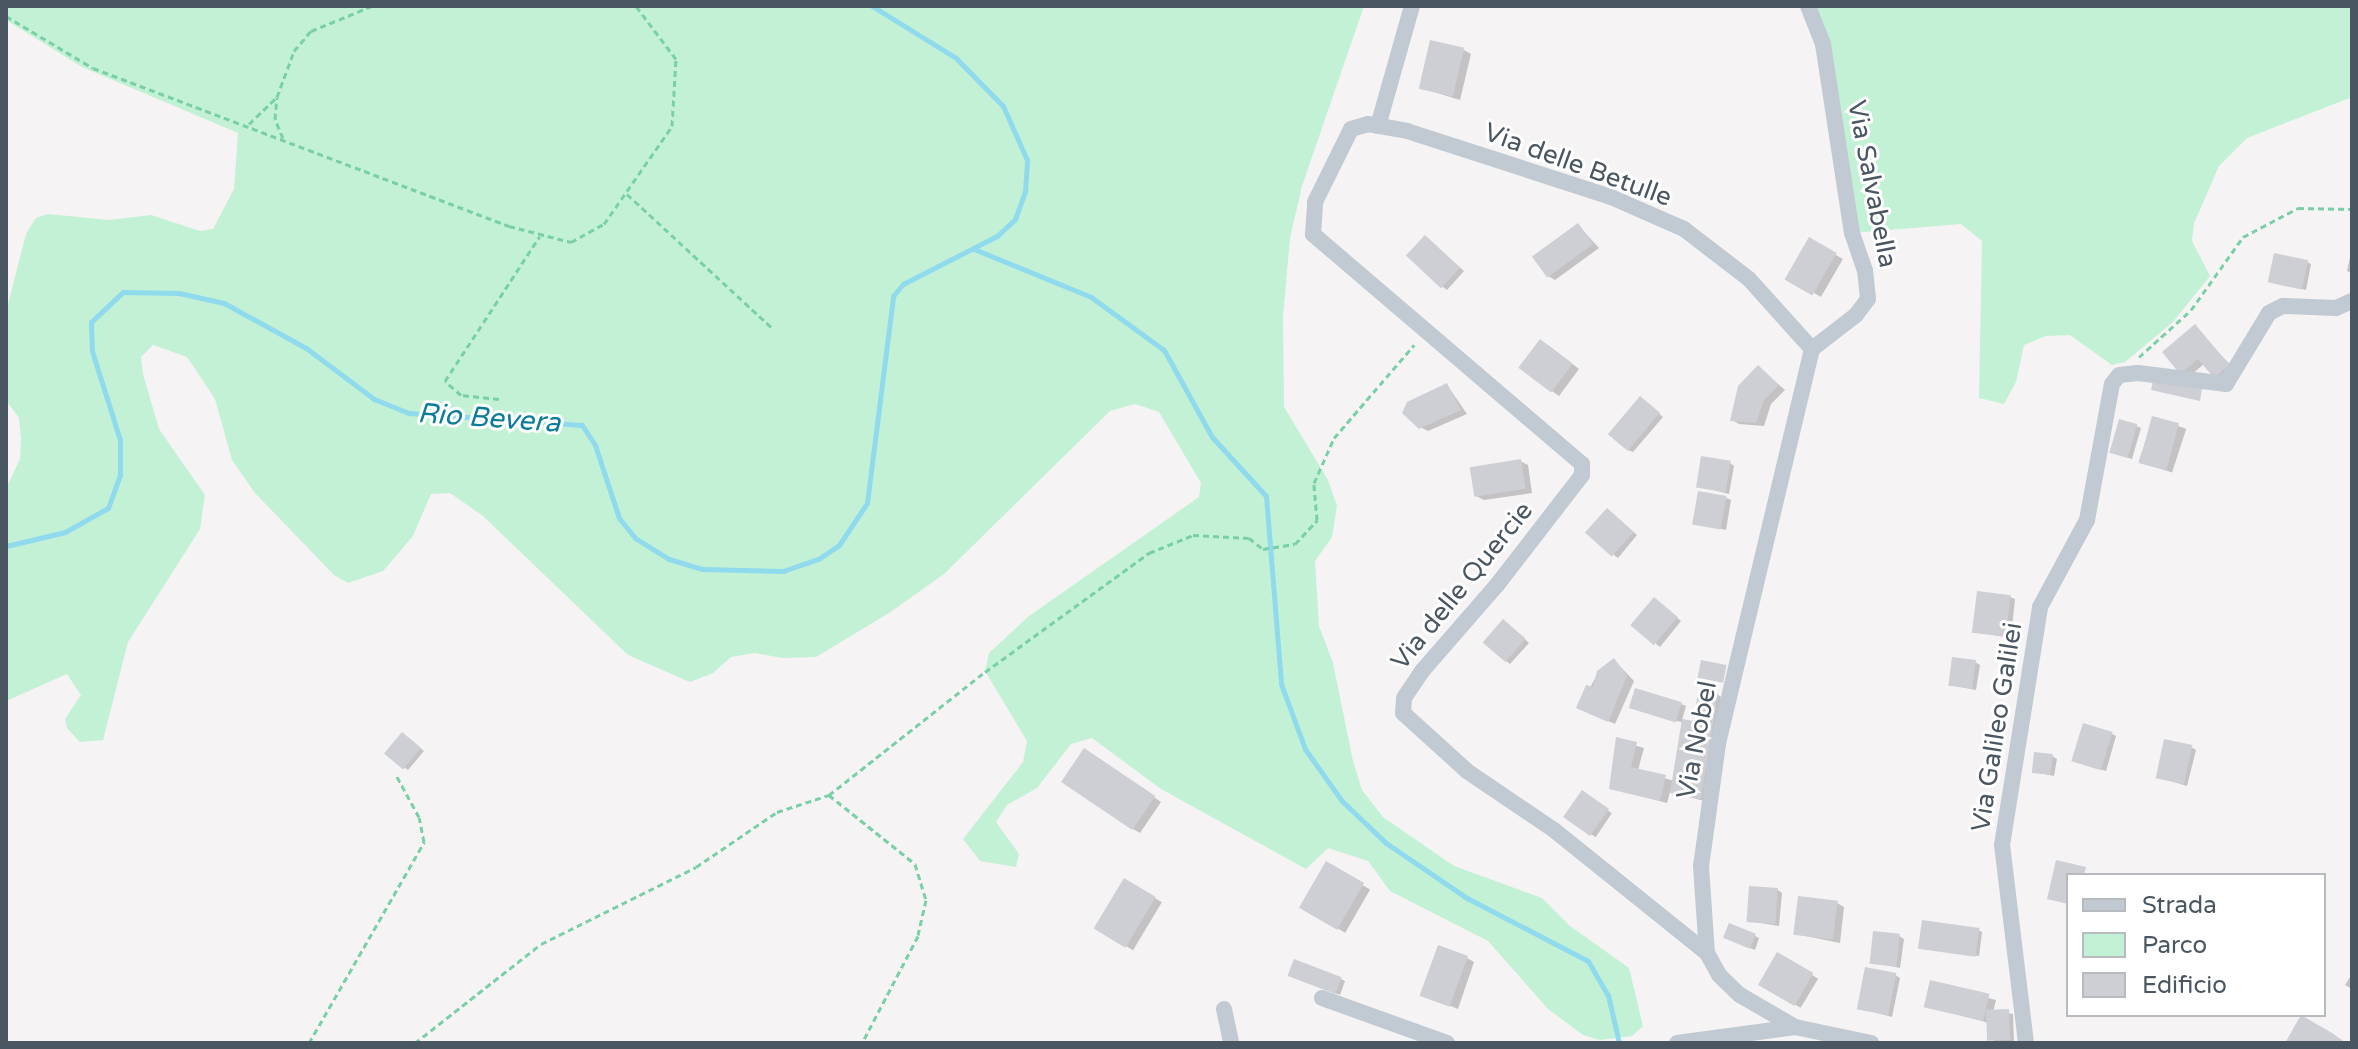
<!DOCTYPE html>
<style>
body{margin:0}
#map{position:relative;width:2358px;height:1049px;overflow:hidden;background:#f5f3f3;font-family:"Varela Round",sans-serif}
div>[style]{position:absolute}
.green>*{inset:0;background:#c3f1d5}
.shadow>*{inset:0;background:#0003;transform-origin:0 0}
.stream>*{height:5px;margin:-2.5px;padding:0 2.5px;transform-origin:2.5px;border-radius:2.5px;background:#90daee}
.building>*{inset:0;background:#cdcfd5;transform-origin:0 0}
.path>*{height:3px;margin-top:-1.5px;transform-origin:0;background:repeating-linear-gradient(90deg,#7ad0a6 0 6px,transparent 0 10px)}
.street>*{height:16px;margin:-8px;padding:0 8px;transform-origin:8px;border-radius:8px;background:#c1cad2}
span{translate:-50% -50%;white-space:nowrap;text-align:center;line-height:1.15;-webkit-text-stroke:6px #fff;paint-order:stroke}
.street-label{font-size:26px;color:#4a5661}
.water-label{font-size:28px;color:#0c7c9b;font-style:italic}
.frame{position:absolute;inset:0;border:8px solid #4a5661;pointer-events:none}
.legend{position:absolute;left:2066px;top:873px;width:260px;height:144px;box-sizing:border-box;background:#fff;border:2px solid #b7bbc0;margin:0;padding:10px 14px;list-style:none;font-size:24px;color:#4a5661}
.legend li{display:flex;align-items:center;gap:16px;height:40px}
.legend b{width:40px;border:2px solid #b7bbc0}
</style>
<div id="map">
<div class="green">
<div style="clip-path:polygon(6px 6px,1364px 6px,1302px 186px,1290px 238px,1283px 317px,1284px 407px,1328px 480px,1337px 506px,1332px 537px,1315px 561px,1319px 626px,1333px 663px,1353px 761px,1362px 790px,1383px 817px,1454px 866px,1542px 898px,1570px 926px,1629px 968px,1643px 1026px,1632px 1036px,1600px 1040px,1583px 1035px,1548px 1009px,1488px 941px,1390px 891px,1368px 861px,1328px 848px,1306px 869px,1161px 789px,1092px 738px,1071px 744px,1037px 788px,1007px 805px,996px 822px,1019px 854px,1016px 867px,980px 861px,963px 839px,1023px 762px,1027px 741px,985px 671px,989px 653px,1029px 616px,1199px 497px,1201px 483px,1159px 412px,1135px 404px,1110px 411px,944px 574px,889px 613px,816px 657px,782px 658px,755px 653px,731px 657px,713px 673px,690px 682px,628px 655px,483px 516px,450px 493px,431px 494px,413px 536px,383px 571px,348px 583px,334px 575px,255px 493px,232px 460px,215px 399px,187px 357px,153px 345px,141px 357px,143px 374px,159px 429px,205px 495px,200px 529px,128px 642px,103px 740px,80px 742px,67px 728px,65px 719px,81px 695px,67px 674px,6px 701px,6px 489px,20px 459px,21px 439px,19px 418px,6px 400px,6px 312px,26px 234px,36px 218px,48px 214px,109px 220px,151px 215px,200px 231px,213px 229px,234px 189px,238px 133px,82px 67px,6px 20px)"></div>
<div style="clip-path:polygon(1808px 6px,2352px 6px,2352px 97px,2247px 138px,2219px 166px,2194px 223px,2192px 241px,2210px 276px,2173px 322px,2125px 362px,2112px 365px,2070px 335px,2046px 336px,2024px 345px,2016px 382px,2004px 404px,1979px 398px,1982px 241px,1961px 224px,1852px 233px)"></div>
</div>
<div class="shadow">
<div style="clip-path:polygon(1464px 50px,1471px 54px,1460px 100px,1421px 88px)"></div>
<div style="clip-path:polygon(1578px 225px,1599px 248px,1555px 280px,1548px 276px)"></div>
<div style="clip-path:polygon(1429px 240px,1464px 271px,1447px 290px,1443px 287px)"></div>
<div style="left:1810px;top:240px;width:38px;height:44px;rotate:30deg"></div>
<div style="clip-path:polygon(2352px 248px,2352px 273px,2347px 271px)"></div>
<div style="clip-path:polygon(2307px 262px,2311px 264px,2306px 290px,2275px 283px)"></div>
<div style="clip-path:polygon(2195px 327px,2235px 370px,2223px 380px,2205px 363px,2189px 377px,2182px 373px)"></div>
<div style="clip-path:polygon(1548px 345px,1579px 369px,1559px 396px,1552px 391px)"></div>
<div style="clip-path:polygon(1758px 367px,1785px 390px,1771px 404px,1764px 426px,1739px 424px,1732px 420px)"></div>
<div style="clip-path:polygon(1447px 385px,1467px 414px,1428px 431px,1420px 427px)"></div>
<div style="clip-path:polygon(1645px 401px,1663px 417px,1633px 452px,1628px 450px)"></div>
<div style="left:2153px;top:418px;width:35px;height:46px;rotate:18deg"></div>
<div style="clip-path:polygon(2136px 426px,2141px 428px,2132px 459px,2116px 454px)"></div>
<div style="clip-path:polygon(1520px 461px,1528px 465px,1532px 493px,1484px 500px,1476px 496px)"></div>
<div style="clip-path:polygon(1730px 463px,1734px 466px,1729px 494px,1697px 486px)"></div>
<div style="clip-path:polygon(1727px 498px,1731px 500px,1726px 530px,1695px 523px)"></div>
<div style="clip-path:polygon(1612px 513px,1637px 535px,1618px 558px,1614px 555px)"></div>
<div style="clip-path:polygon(2010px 597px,2015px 599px,2011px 638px,1975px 632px)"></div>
<div style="clip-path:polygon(1658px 602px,1681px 621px,1660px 647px,1656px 644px)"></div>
<div style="clip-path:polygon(1508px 624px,1529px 643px,1510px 664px,1506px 661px)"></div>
<div style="clip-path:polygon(1614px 660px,1634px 681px,1615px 724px,1579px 708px,1598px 673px)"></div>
<div style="clip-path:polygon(1975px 662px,1980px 665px,1976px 690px,1950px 685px)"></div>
<div style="clip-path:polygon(1717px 694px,1721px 697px,1708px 802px,1670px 792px,1667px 803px,1611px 788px,1617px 740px,1644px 748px,1638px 770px,1674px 781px,1684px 723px,1636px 709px,1681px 704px,1686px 706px,1682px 720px,1696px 723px)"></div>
<div style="clip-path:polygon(2112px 734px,2116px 736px,2106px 771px,2079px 763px)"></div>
<div style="clip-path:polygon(407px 737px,424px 751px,408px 770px,404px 767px)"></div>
<div style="clip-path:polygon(2191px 747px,2196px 750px,2187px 786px,2157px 777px)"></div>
<div style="clip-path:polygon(1092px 755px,1161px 802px,1140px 833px,1133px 829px)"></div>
<div style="clip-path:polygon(2052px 756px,2057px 759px,2054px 776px,2034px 772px)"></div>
<div style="left:1582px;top:793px;width:36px;height:29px;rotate:34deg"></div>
<div style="left:1326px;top:864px;width:51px;height:50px;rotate:30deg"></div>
<div style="left:1125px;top:880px;width:43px;height:56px;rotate:31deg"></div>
<div style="clip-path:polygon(1778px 890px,1782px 893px,1779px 926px,1748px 921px)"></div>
<div style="clip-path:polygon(1837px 903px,1844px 907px,1840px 943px,1796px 934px)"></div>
<div style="clip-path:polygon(1978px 930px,1982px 932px,1979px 956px,1920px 948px)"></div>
<div style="clip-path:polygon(1755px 936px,1759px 938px,1755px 950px,1730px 940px)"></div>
<div style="clip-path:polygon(1899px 936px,1904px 939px,1900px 968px,1871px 962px)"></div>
<div style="left:1777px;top:954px;width:48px;height:34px;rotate:31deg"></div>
<div style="clip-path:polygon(1467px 958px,1474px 962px,1458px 1009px,1423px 995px)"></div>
<div style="clip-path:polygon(2352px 974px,2352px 989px,2345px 985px)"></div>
<div style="clip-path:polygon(1895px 975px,1900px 978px,1892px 1017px,1859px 1008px)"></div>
<div style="clip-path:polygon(1295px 978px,1341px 979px,1345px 981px,1340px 995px)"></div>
<div style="clip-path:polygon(1932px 983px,1996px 1000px,1993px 1012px,2013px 1014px,2014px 1042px,1994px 1042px,1989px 1023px,1926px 1006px)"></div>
</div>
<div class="stream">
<div style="left:974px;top:249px;width:126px;rotate:22.3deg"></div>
<div style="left:1091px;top:297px;width:90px;rotate:36deg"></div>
<div style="left:1164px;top:350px;width:99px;rotate:61.1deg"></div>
<div style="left:1212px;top:437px;width:80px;rotate:47.5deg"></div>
<div style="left:1266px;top:496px;width:189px;rotate:85.4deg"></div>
<div style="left:1281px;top:684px;width:69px;rotate:69.7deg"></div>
<div style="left:1305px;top:749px;width:64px;rotate:54.6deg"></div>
<div style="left:1342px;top:801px;width:61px;rotate:43.7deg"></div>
<div style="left:1386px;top:843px;width:98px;rotate:34.2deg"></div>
<div style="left:1467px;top:898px;width:136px;rotate:27.5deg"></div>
<div style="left:1588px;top:961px;width:39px;rotate:60deg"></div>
<div style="left:1608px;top:995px;width:49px;rotate:77.1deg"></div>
<div style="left:6px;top:546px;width:61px;rotate:-13.3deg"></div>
<div style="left:65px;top:532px;width:49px;rotate:-29.2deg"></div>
<div style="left:108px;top:508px;width:35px;rotate:-70deg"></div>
<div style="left:120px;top:475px;width:35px;rotate:-90deg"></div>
<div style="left:120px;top:440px;width:93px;rotate:-107.5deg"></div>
<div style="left:92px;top:351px;width:29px;rotate:-92deg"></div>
<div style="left:91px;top:322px;width:44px;rotate:-43.2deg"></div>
<div style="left:123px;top:292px;width:56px;rotate:1deg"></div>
<div style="left:179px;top:293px;width:46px;rotate:12.5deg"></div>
<div style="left:224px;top:303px;width:94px;rotate:28.8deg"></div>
<div style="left:306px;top:348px;width:85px;rotate:36.9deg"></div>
<div style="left:374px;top:399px;width:38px;rotate:22deg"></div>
<div style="left:409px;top:413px;width:173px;rotate:4deg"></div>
<div style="left:582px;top:425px;width:24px;rotate:57deg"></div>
<div style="left:595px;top:445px;width:77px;rotate:71.8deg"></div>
<div style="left:619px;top:518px;width:26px;rotate:51deg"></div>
<div style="left:635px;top:538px;width:40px;rotate:32deg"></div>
<div style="left:669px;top:559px;width:34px;rotate:17deg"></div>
<div style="left:702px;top:569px;width:81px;rotate:1.4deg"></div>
<div style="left:783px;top:571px;width:39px;rotate:-19deg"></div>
<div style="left:820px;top:558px;width:23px;rotate:-34deg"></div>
<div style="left:839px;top:545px;width:50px;rotate:-56.3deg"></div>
<div style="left:867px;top:503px;width:209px;rotate:-82.8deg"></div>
<div style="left:893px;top:296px;width:16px;rotate:-50deg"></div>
<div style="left:903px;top:284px;width:106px;rotate:-27.1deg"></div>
<div style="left:997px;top:236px;width:25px;rotate:-43deg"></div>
<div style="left:1015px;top:219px;width:30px;rotate:-70deg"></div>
<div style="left:1025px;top:191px;width:31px;rotate:-86deg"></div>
<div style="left:1027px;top:160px;width:59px;rotate:-114deg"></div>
<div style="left:1003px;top:106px;width:67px;rotate:-134.4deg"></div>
<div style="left:956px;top:58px;width:99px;rotate:-148.2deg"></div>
</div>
<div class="building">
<div style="left:1430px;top:40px;width:35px;height:50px;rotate:13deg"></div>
<div style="left:1578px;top:223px;width:26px;height:57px;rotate:54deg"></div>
<div style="left:1425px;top:235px;width:48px;height:28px;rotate:43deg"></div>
<div style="left:1809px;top:237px;width:32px;height:49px;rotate:30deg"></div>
<div style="left:2274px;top:253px;width:35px;height:30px;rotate:12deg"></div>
<div style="clip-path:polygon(2195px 324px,2229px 365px,2214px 378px,2198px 359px,2180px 374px,2162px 352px)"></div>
<div style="left:1540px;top:339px;width:41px;height:36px;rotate:37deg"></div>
<div style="clip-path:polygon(1758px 365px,1779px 385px,1764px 400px,1756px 423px,1730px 421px,1738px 386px)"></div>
<div style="clip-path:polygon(2153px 380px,2202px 388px,2200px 401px,2151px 390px)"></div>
<div style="clip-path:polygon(1447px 383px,1461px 410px,1419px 429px,1402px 413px,1407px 402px)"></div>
<div style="left:1640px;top:396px;width:26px;height:50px;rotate:40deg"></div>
<div style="left:2152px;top:416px;width:28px;height:49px;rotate:15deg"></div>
<div style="left:2119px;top:419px;width:19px;height:35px;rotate:16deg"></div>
<div style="left:1701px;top:456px;width:30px;height:32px;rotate:9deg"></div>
<div style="left:1521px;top:459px;width:30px;height:52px;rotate:81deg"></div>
<div style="left:1698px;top:491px;width:29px;height:34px;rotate:10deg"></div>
<div style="left:1607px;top:508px;width:36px;height:33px;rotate:42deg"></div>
<div style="left:1977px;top:591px;width:34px;height:42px;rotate:7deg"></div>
<div style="left:1654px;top:597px;width:31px;height:37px;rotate:40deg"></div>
<div style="left:1503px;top:619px;width:30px;height:31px;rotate:41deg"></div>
<div style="left:1952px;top:657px;width:24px;height:29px;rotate:7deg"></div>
<div style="clip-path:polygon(1614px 658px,1627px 676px,1608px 722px,1576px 708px,1586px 685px,1593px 687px,1597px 671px)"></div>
<div style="left:1701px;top:660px;width:26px;height:18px;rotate:11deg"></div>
<div style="left:1635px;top:688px;width:49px;height:21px;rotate:17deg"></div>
<div style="clip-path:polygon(1698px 690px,1718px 693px,1701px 799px,1670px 793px,1682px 719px,1694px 721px)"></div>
<div style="left:2083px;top:723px;width:31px;height:40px;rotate:17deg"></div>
<div style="left:402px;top:732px;width:25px;height:28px;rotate:40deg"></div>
<div style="clip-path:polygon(1616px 737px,1637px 742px,1631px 767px,1666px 775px,1660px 801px,1609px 789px)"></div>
<div style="left:2164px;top:739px;width:29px;height:40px;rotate:12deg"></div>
<div style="left:1084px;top:748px;width:86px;height:41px;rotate:34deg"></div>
<div style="left:2034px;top:752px;width:19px;height:21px;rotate:6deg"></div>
<div style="left:1582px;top:790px;width:33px;height:33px;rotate:35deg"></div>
<div style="clip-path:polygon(2056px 860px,2086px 867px,2084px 875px,2068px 875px,2068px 904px,2047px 899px)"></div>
<div style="left:1326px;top:861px;width:44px;height:54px;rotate:30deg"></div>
<div style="left:1124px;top:878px;width:37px;height:59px;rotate:31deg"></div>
<div style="left:1749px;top:886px;width:29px;height:36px;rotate:4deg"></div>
<div style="left:1798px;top:896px;width:40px;height:39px;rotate:7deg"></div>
<div style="left:1922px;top:920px;width:58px;height:29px;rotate:8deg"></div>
<div style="left:1729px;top:923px;width:29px;height:16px;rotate:22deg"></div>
<div style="left:1873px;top:931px;width:27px;height:33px;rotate:6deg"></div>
<div style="left:1438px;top:945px;width:32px;height:54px;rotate:20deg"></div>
<div style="left:1777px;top:952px;width:42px;height:38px;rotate:30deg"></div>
<div style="left:1294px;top:959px;width:51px;height:18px;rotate:21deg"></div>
<div style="left:1865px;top:967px;width:32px;height:43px;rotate:11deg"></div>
<div style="left:1930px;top:980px;width:61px;height:28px;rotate:13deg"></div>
<div style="left:2009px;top:1009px;width:31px;height:23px;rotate:88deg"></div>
<div style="clip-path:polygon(2301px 1015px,2332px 1033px,2346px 1043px,2285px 1043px)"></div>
</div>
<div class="path">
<div style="left:6px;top:16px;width:101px;rotate:30.9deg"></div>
<div style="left:93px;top:68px;width:445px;rotate:20.8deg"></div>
<div style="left:509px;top:226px;width:64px;rotate:14.5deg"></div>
<div style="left:571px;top:242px;width:38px;rotate:-29deg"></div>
<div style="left:604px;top:224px;width:119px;rotate:-55.2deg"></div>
<div style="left:672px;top:126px;width:67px;rotate:-86.6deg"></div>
<div style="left:676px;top:59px;width:66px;rotate:-127deg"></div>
<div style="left:249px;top:124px;width:39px;rotate:-44deg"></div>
<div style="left:283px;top:138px;width:21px;rotate:-113deg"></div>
<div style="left:275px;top:119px;width:22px;rotate:-85deg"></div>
<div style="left:277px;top:97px;width:49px;rotate:-69.7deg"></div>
<div style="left:294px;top:51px;width:26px;rotate:-50deg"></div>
<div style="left:311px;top:31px;width:66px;rotate:-22.3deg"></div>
<div style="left:372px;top:6px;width:41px"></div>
<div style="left:627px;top:194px;width:197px;rotate:42.7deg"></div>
<div style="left:2139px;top:357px;width:70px;rotate:-42.1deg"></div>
<div style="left:2191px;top:310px;width:90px;rotate:-54.5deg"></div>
<div style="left:2243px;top:237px;width:62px;rotate:-27.8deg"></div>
<div style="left:2298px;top:208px;width:54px;rotate:1.1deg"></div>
<div style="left:499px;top:399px;width:38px;rotate:-174deg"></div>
<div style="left:461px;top:395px;width:21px;rotate:-139deg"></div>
<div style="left:445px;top:381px;width:173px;rotate:-56.8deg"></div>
<div style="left:829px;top:795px;width:110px;rotate:38.7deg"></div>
<div style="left:915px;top:864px;width:38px;rotate:73deg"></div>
<div style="left:926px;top:900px;width:37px;rotate:103deg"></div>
<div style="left:918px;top:936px;width:121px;rotate:117.6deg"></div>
<div style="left:309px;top:1043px;width:232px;rotate:-60.2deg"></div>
<div style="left:424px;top:842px;width:25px;rotate:-101deg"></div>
<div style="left:419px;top:817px;width:50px;rotate:-118.6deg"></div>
<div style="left:415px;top:1043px;width:160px;rotate:-38.2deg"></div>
<div style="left:541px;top:944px;width:173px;rotate:-26.4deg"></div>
<div style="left:696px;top:867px;width:98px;rotate:-34.2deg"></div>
<div style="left:777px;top:812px;width:55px;rotate:-18.1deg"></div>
<div style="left:829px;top:795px;width:199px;rotate:-38.3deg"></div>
<div style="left:985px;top:672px;width:203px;rotate:-36deg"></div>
<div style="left:1149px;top:553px;width:48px;rotate:-22.2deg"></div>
<div style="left:1193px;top:535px;width:56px;rotate:3.1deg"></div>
<div style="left:1249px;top:538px;width:18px;rotate:38deg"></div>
<div style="left:1263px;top:549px;width:32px;rotate:-9deg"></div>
<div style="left:1295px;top:544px;width:33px;rotate:-47deg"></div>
<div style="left:1317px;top:520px;width:37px;rotate:-95deg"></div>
<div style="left:1314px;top:483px;width:49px;rotate:-66deg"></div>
<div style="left:1334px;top:438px;width:123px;rotate:-49.3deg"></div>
</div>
<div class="street">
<div style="left:1808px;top:6px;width:41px;rotate:68.5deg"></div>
<div style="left:1823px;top:44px;width:191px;rotate:81.3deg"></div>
<div style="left:1852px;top:233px;width:39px;rotate:71deg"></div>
<div style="left:1865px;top:270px;width:29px;rotate:84deg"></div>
<div style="left:1868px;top:299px;width:20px;rotate:127deg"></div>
<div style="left:1856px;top:315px;width:56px;rotate:142.3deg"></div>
<div style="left:1378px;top:126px;width:125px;rotate:-74.2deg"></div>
<div style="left:1812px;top:349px;width:406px;rotate:103.4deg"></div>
<div style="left:1718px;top:744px;width:123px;rotate:97.9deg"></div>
<div style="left:1701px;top:866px;width:87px;rotate:86.1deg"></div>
<div style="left:1707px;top:953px;width:25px;rotate:61deg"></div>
<div style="left:1719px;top:975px;width:29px;rotate:44deg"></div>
<div style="left:1740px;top:995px;width:64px;rotate:30.2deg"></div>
<div style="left:1795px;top:1027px;width:78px;rotate:11.9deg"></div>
<div style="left:1707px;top:953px;width:196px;rotate:-141.2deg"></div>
<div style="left:1554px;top:830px;width:105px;rotate:-145.9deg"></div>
<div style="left:1467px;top:771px;width:86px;rotate:-137.8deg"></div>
<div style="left:1403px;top:713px;width:15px;rotate:-86deg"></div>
<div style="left:1404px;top:698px;width:34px;rotate:-56deg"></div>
<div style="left:1423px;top:670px;width:113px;rotate:-49deg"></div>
<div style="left:1497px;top:585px;width:139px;rotate:-52.3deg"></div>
<div style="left:1582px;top:475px;width:11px;rotate:-90deg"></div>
<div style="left:1582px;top:464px;width:354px;rotate:-139.5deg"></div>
<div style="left:1313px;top:234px;width:32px;rotate:-86deg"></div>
<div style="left:1315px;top:202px;width:81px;rotate:-63.7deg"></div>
<div style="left:1351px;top:129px;width:18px;rotate:-16deg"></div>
<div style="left:1368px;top:124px;width:40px;rotate:10deg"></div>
<div style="left:1407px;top:131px;width:214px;rotate:17.9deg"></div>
<div style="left:1611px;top:197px;width:80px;rotate:23.7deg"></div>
<div style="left:1684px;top:229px;width:82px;rotate:37.6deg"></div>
<div style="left:1749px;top:279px;width:94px;rotate:48deg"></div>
<div style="left:1322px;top:998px;width:133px;rotate:19.8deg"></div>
<div style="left:1224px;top:1009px;width:35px;rotate:78deg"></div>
<div style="left:1677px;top:1043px;width:119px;rotate:-7.7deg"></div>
<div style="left:2026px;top:1043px;width:199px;rotate:-96.9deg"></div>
<div style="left:2002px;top:845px;width:241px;rotate:-80.9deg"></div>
<div style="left:2040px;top:607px;width:99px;rotate:-61.6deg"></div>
<div style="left:2087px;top:520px;width:138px;rotate:-79.6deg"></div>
<div style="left:2112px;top:384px;width:11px;rotate:-52deg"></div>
<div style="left:2119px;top:375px;width:19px;rotate:-6deg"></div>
<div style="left:2138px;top:373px;width:89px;rotate:7.1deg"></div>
<div style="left:2226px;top:384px;width:83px;rotate:-58.8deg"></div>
<div style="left:2269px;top:313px;width:16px;rotate:-27deg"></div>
<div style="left:2283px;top:306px;width:53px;rotate:2.2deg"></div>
<div style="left:2336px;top:308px;width:17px;rotate:-24deg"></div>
</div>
<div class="street-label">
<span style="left:1578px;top:165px;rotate:20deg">Via delle Betulle</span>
<span style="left:1872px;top:184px;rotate:79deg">Via Salvabella</span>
<span style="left:1462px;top:586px;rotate:-51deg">Via delle Quercie</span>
<span style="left:1997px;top:727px;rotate:-81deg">Via Galileo Galilei</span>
<span style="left:1697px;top:740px;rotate:-79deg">Via Nobel</span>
</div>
<div class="water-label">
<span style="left:489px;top:418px;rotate:4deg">Rio Bevera</span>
</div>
<div class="frame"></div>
<ul class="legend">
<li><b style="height:10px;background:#c1cad2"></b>Strada</li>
<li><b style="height:22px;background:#c3f1d5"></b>Parco</li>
<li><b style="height:22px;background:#cdcfd5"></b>Edificio</li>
</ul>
</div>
